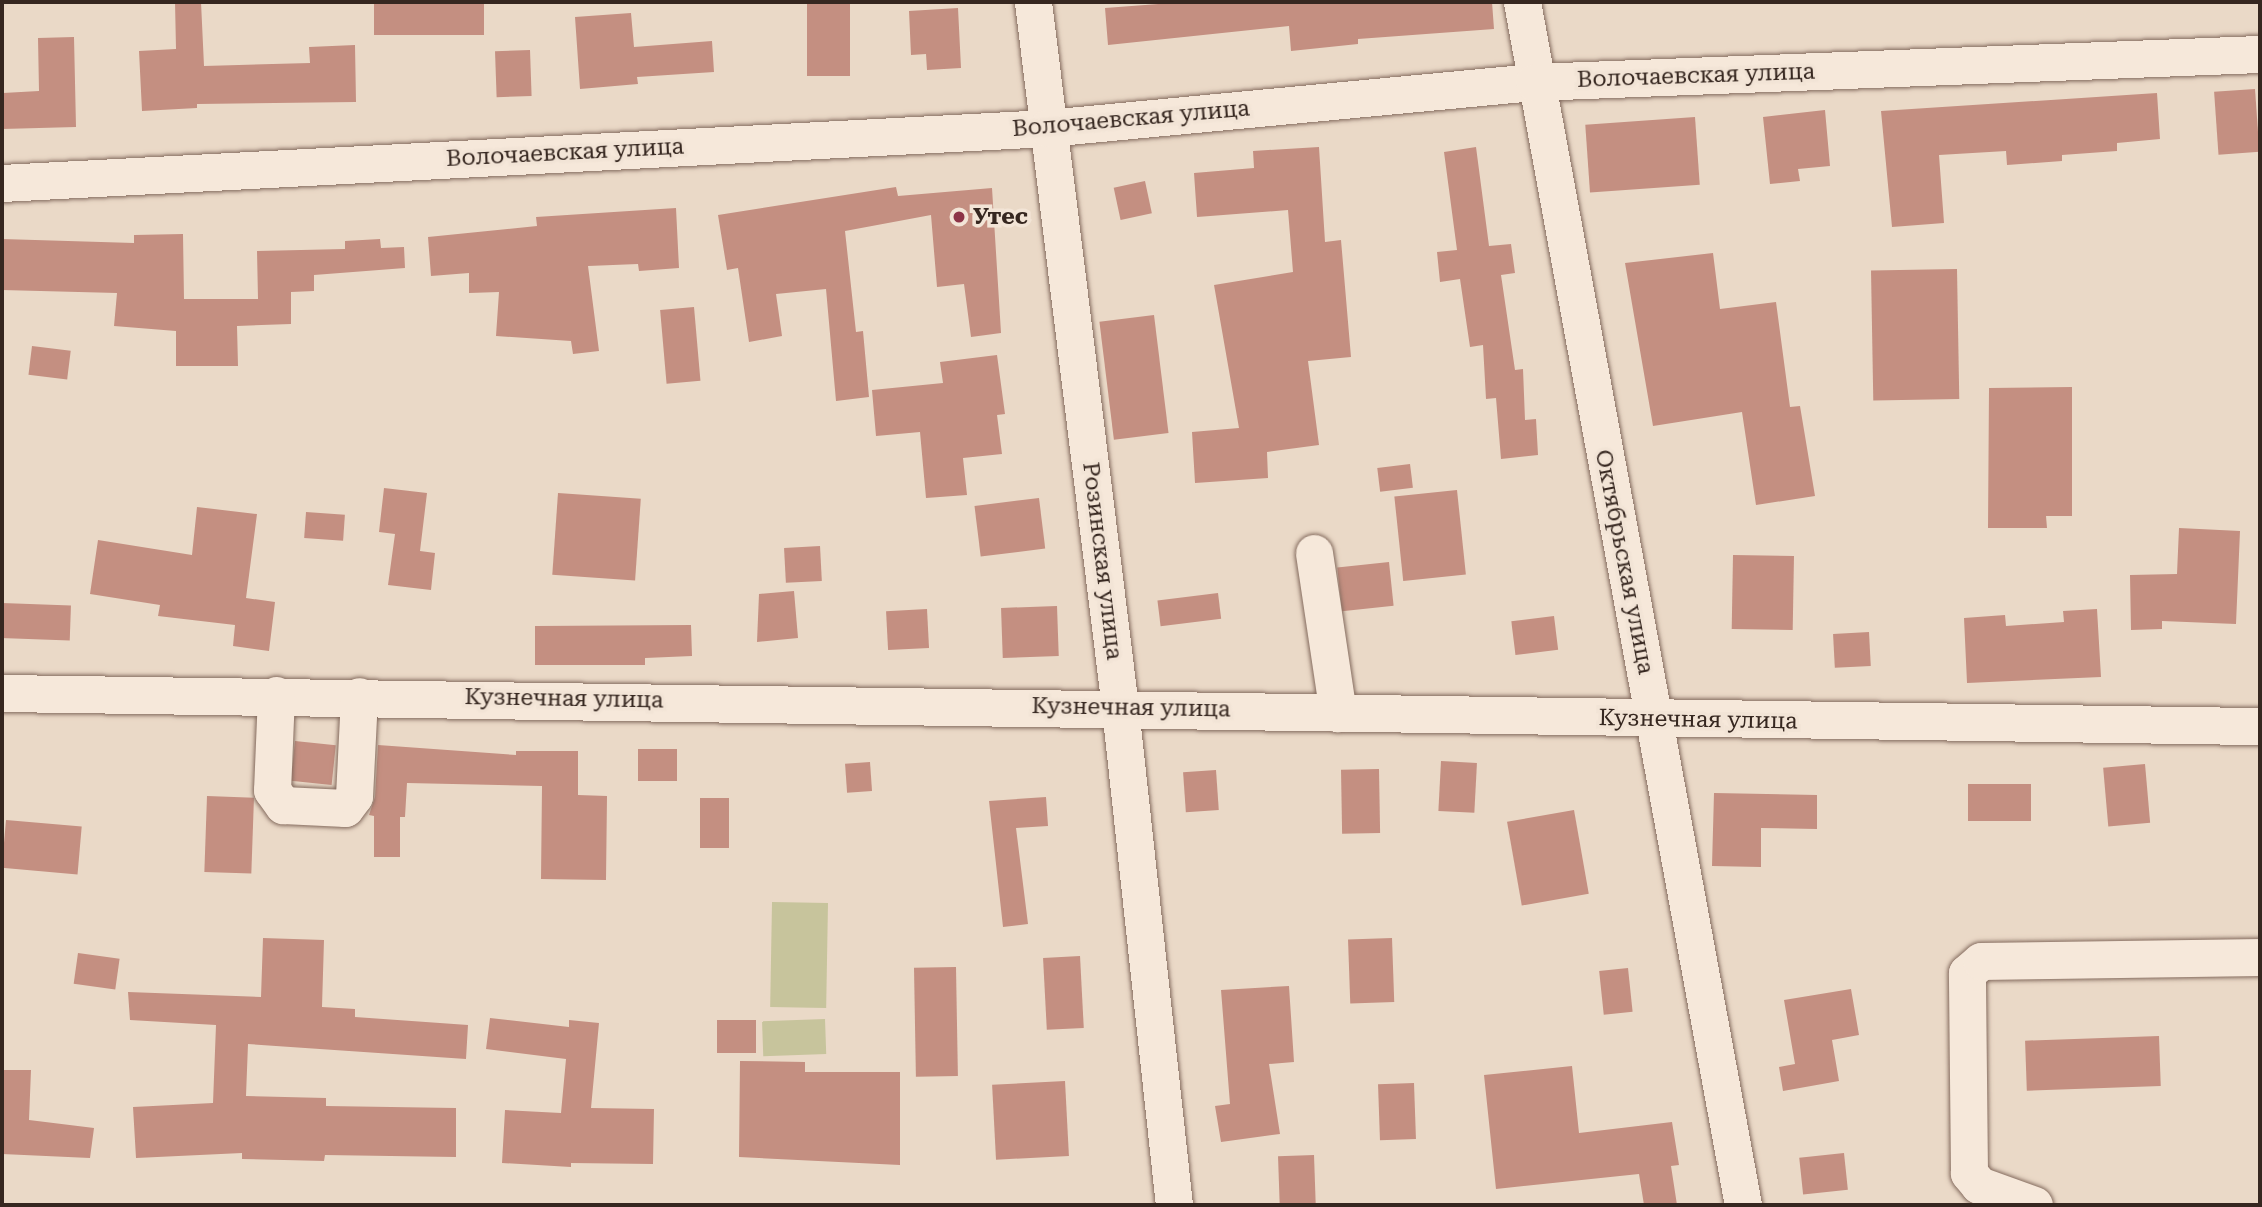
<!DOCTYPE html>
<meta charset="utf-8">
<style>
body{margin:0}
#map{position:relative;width:2262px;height:1207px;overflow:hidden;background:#ead9c7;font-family:"Roboto Serif",serif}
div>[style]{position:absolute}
.green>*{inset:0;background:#c7c49c;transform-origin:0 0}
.building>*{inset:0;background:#c48f81;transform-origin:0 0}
.roads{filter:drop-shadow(0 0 2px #846b5e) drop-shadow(0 0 2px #846b5e)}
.minor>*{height:37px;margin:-18.5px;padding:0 18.5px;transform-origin:18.5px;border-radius:18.5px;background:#f6e8da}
.dots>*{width:19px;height:19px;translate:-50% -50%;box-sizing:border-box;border:4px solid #f2e4d6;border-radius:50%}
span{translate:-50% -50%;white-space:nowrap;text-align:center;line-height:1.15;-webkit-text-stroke:7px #f2e4d6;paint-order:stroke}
.street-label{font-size:23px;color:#362720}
.poi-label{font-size:23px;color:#362720;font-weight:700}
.left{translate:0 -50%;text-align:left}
.frame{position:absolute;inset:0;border:4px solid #362720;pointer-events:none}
</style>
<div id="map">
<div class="green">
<div style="left:828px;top:903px;width:105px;height:56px;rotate:91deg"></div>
<div style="left:825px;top:1019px;width:35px;height:63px;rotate:88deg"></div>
</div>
<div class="building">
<div style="clip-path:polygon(175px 2px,201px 2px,204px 66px,310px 63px,309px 47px,355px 45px,356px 102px,197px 104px,197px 108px,142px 111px,139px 51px,176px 49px)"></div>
<div style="left:374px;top:2px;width:110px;height:33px"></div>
<div style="left:807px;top:2px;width:43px;height:74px"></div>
<div style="clip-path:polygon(1185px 2px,1492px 2px,1494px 29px,1358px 39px,1358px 44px,1291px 51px,1289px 26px,1108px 45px,1105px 8px)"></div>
<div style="clip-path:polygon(958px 8px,961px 68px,927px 70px,926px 54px,911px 55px,909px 11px)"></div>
<div style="clip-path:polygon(631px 13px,634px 47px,712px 41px,714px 72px,637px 77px,638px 84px,580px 89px,575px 17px)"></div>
<div style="clip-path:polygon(74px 37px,76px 127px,2px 129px,3px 93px,39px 91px,38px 38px)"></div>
<div style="left:530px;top:50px;width:46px;height:35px;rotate:88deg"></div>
<div style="left:2255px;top:89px;width:63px;height:41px;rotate:86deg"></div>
<div style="clip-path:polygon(2157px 93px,2160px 139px,2117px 143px,2117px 151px,2062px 155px,2062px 161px,2007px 165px,2006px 151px,1939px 155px,1944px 223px,1892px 227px,1881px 111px)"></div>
<div style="clip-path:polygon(1825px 110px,1830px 166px,1798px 169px,1800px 181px,1770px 184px,1763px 117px)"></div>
<div style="left:1695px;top:117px;width:68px;height:110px;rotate:86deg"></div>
<div style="clip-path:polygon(1319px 147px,1325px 242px,1341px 240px,1351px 357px,1308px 361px,1319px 445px,1267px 452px,1268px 478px,1195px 483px,1192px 432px,1239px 428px,1214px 285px,1293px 272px,1288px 210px,1197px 217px,1194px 173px,1254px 168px,1253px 151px)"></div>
<div style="clip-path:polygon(1476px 147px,1489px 246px,1511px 244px,1515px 273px,1501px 275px,1515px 370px,1523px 369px,1525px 420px,1536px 419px,1538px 455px,1501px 459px,1496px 398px,1486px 399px,1483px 345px,1470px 347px,1460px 279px,1440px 282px,1437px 252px,1457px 250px,1444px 152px)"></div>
<div style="left:1145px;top:181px;width:33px;height:32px;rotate:78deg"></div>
<div style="clip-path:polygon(896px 187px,898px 196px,992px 188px,1001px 333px,971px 337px,964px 284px,937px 287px,931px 215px,845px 231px,856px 332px,863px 331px,869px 397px,836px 401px,826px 289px,776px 294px,782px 336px,749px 342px,738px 268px,727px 270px,718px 215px)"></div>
<div style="clip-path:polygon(676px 208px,679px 268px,639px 271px,638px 264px,588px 266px,599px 351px,573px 354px,571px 341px,496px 336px,499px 292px,469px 293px,469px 273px,431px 276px,428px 237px,537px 226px,536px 217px)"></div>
<div style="clip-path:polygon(183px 234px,184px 299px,258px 299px,257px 251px,345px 249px,345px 241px,380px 239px,381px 248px,404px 247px,405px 268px,314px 275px,314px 291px,291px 292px,291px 324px,237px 326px,238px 366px,176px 366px,176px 331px,114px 326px,117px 293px,2px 290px,2px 239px,134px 243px,134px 235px)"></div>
<div style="clip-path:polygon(1713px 253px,1720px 309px,1776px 302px,1790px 407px,1800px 406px,1815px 496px,1756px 505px,1742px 412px,1653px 426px,1625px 263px)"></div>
<div style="left:1957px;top:269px;width:130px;height:86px;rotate:89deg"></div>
<div style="left:694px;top:307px;width:74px;height:34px;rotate:85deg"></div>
<div style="left:1154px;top:315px;width:119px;height:55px;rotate:83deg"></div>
<div style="left:32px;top:346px;width:39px;height:29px;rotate:7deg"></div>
<div style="clip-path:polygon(997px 355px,1005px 414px,997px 415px,1002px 454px,963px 458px,967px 495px,926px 498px,920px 432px,876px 436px,872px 390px,943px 383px,940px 362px)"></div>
<div style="clip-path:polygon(2072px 387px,2072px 516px,2046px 516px,2047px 528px,1988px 528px,1989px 388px)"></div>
<div style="left:1410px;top:464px;width:24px;height:33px;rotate:83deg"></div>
<div style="clip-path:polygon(384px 488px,427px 493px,420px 551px,435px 553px,431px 590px,388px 585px,395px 534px,379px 532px)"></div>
<div style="left:1457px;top:490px;width:85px;height:63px;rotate:84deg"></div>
<div style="left:558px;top:493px;width:83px;height:82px;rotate:4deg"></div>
<div style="left:1039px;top:498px;width:51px;height:65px;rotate:83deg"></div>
<div style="clip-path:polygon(197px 507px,257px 514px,246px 598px,275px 602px,269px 651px,233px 646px,235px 625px,158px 616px,160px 605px,90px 594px,98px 540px,192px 555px)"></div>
<div style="left:306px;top:512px;width:39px;height:26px;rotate:4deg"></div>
<div style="clip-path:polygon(2179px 528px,2240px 531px,2236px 624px,2162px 621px,2162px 629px,2131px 630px,2130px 575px,2177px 574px)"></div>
<div style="left:820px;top:546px;width:35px;height:36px;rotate:87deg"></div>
<div style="left:1733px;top:555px;width:61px;height:74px;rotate:1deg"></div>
<div style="left:1389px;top:562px;width:44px;height:52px;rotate:84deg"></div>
<div style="clip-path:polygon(794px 591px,798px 638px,757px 642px,759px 594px)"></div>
<div style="left:1218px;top:593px;width:26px;height:61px;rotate:83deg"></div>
<div style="left:2px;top:603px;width:69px;height:35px;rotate:2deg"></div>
<div style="left:1057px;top:606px;width:50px;height:56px;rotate:88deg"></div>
<div style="left:927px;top:609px;width:39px;height:41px;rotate:87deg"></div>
<div style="clip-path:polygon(2097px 609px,2101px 677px,1967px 683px,1964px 618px,2005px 615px,2006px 626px,2064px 622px,2063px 611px)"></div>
<div style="left:1554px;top:616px;width:34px;height:43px;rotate:83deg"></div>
<div style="clip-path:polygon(691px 625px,692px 656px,645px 658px,645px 665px,535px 665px,535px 626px)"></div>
<div style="left:1869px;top:632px;width:34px;height:36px;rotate:87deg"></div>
<div style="left:295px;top:741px;width:41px;height:40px;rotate:6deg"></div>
<div style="clip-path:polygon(378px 745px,516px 755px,516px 751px,578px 751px,578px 795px,607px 796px,606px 880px,541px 879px,542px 786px,407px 783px,405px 817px,400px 817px,400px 857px,374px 857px,374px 816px,369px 815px,375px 797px)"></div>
<div style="left:638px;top:749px;width:39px;height:32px"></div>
<div style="left:1441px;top:761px;width:36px;height:50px;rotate:3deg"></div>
<div style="left:870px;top:762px;width:29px;height:25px;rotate:86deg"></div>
<div style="left:2145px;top:764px;width:59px;height:42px;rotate:85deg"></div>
<div style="left:1379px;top:769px;width:64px;height:38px;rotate:89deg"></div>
<div style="left:1216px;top:770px;width:40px;height:33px;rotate:86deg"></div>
<div style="left:1968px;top:784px;width:63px;height:37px"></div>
<div style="clip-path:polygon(1714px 793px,1817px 795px,1817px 829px,1761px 828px,1761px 867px,1712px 866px)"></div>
<div style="left:207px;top:796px;width:47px;height:76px;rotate:2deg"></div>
<div style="clip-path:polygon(1046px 797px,1048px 826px,1016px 828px,1028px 924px,1003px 927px,989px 801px)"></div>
<div style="left:700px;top:798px;width:29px;height:50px"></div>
<div style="left:1574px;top:810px;width:85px;height:68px;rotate:80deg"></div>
<div style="left:6px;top:820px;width:76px;height:48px;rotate:5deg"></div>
<div style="clip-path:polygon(263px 938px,324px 940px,322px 1007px,355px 1009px,355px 1017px,468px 1025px,466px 1059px,248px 1044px,246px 1096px,326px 1098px,326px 1106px,456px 1108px,456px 1157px,325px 1155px,324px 1161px,242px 1159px,242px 1153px,136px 1158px,133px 1107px,213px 1103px,216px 1025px,130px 1020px,128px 992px,261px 997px)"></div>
<div style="left:1392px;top:938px;width:64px;height:44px;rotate:88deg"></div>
<div style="left:78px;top:953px;width:42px;height:31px;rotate:8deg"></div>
<div style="left:1080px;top:956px;width:72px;height:37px;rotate:87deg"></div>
<div style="left:956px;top:967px;width:109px;height:42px;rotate:89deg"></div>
<div style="left:1628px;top:968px;width:44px;height:29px;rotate:84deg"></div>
<div style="clip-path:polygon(1289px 986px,1294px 1062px,1269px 1064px,1280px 1134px,1221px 1142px,1215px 1106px,1230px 1104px,1221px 990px)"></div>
<div style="clip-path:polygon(1851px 989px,1859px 1035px,1832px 1040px,1839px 1081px,1783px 1091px,1779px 1067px,1795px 1064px,1784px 1000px)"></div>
<div style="clip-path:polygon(490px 1018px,569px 1027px,569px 1020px,599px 1023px,591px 1108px,654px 1109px,653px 1164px,571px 1163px,571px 1167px,502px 1163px,505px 1110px,561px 1113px,566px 1059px,486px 1049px)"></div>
<div style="left:717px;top:1020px;width:39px;height:33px"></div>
<div style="left:2159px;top:1036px;width:50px;height:134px;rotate:88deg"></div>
<div style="clip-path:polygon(740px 1061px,805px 1062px,805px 1072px,900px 1072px,900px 1165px,739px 1157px)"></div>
<div style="clip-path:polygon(1572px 1066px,1579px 1133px,1672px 1122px,1679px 1165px,1671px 1166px,1677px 1205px,1644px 1205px,1639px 1174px,1496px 1189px,1484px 1075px)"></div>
<div style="clip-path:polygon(2px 1070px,31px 1070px,29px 1120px,94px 1128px,90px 1158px,2px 1154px)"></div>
<div style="left:1065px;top:1081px;width:75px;height:73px;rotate:87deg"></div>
<div style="left:1414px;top:1083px;width:56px;height:36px;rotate:88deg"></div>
<div style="left:1844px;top:1153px;width:37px;height:45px;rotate:84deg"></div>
<div style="left:1314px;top:1155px;width:50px;height:36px;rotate:88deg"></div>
</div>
<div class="roads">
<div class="minor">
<div style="left:1033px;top:2px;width:711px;rotate:82.97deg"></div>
<div style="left:1120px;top:708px;width:500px;rotate:83.8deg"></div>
<div style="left:1522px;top:2px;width:1223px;rotate:79.59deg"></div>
<div style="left:2px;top:183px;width:1046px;rotate:-3.01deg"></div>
<div style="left:1047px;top:128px;width:489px;rotate:-5.4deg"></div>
<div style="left:1534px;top:82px;width:727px;rotate:-2.21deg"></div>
<div style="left:1314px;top:553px;width:162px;rotate:81.5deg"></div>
<div style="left:2px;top:693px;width:2258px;rotate:0.84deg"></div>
<div style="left:276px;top:695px;width:95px;rotate:92.4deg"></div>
<div style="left:272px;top:790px;width:19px;rotate:54deg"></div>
<div style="left:283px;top:805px;width:62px;rotate:2.8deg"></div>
<div style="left:345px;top:808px;width:15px;rotate:-53deg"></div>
<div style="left:354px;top:796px;width:100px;rotate:-87.1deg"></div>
<div style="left:2034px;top:1205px;width:59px;rotate:-160deg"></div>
<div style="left:1979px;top:1185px;width:16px;rotate:-130deg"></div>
<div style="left:1969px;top:1173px;width:200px;rotate:-90.6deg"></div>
<div style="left:1967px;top:973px;width:18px;rotate:-41deg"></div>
<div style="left:1981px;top:961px;width:279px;rotate:-0.8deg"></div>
</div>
</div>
<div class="dots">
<div style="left:959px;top:217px;background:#8d3447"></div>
</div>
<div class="street-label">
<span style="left:1696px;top:76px;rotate:-2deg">Волочаевская улица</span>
<span style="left:1131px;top:119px;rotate:-5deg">Волочаевская улица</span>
<span style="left:565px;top:153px;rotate:-3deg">Волочаевская улица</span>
<span style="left:1102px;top:561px;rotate:83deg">Розинская улица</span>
<span style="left:1624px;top:562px;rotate:79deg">Октябрьская улица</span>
<span style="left:564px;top:699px;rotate:1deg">Кузнечная улица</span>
<span style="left:1131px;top:708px;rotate:1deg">Кузнечная улица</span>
<span style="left:1698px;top:720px;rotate:1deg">Кузнечная улица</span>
</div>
<div class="poi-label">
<span class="left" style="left:973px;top:217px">Утес</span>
</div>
<div class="frame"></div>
</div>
